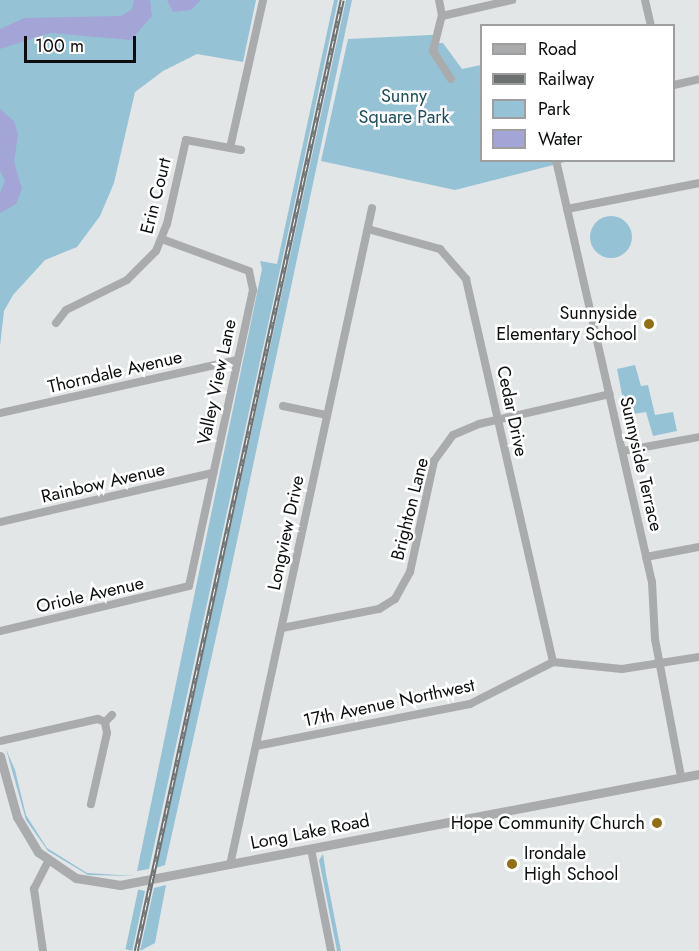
<!DOCTYPE html>
<style>
body{margin:0}
#map{position:relative;width:699px;height:951px;overflow:hidden;background:#e2e6e7;font-family:Jost,sans-serif}
div>[style]{position:absolute}
.green>*{inset:0;background:#96c2d5;transform-origin:0 0}
.round{border-radius:50%}
.water>*{inset:0;background:#a2a5d6}
.minor>*{height:8px;margin:-4px;padding:0 4px;transform-origin:4px;border-radius:4px;background:#aaabac}
.tertiary>*{height:9px;margin:-4.5px;padding:0 4.5px;transform-origin:4.5px;border-radius:4.5px;background:#aaabac}
.rail>*{height:4.5px;margin-top:-2.25px;transform-origin:0;background:repeating-linear-gradient(90deg,#fff 0 7px,#6e7172 0 14px);box-sizing:border-box;border-block:2px solid #6e7172}
.dots>*{width:16px;height:16px;translate:-50% -50%;box-sizing:border-box;border:3px solid #fff;border-radius:50%}
span{translate:-50% -50%;white-space:nowrap;text-align:center;line-height:1.15;-webkit-text-stroke:5px #fff;paint-order:stroke}
.park-label{font-size:18px;color:#194b5d}
.street-label{font-size:18px;color:#0c0d0e}
.poi-label{font-size:18px;color:#0c0d0e}
.right{translate:-100% -50%;text-align:right}
.left{translate:0 -50%;text-align:left}
.legend{position:absolute;left:480px;top:24px;width:195px;height:138px;box-sizing:border-box;background:#fff;border:2px solid #9e9e9f;margin:0;padding:8px 10px;list-style:none;font-size:18px;color:#0c0d0e}
.legend li{display:flex;align-items:center;gap:12px;height:30px}
.legend b{width:30px;border:2px solid #9e9e9f}
.scale{position:absolute;left:24px;top:36px;width:112px;height:27px;box-sizing:border-box;border:3px solid #0c0d0e;border-top:0;padding-left:8px;font-size:18px;line-height:21px;white-space:nowrap;color:#0c0d0e;-webkit-text-stroke:4px #fff;paint-order:stroke}
</style>
<div id="map">
<div class="green">
<div style="clip-path:polygon(0 0,256px 0,243px 62px,197px 54px,163px 71px,135px 92px,114px 183px,100px 216px,77px 247px,45px 260px,13px 295px,4px 311px,0 346px)"></div>
<div style="clip-path:polygon(334px 0,338px 0,297px 192px,149px 869px,137px 871px,262px 269px,260px 261px,277px 264px)"></div>
<div style="clip-path:polygon(346px 0,352px 0,227px 588px,165px 865px,156px 868px)"></div>
<div style="clip-path:polygon(430px 35px,440px 35px,438px 43px,443px 43px,462px 69px,481px 65px,482px 160px,569px 161px,455px 190px,321px 161px,348px 39px)"></div>
<div class="round" style="left:590px;top:216px;width:42px;height:42px"></div>
<div style="clip-path:polygon(635px 365px,641px 386px,648px 385px,655px 415px,673px 412px,677px 431px,653px 436px,646px 412px,626px 415px,617px 369px)"></div>
<div style="clip-path:polygon(6px 749px,15px 770px,26px 815px,47px 848px,87px 873px,136px 876px,88px 875px,48px 851px,26px 820px)"></div>
<div style="clip-path:polygon(323px 854px,326px 874px,341px 951px,337px 951px,319px 860px)"></div>
<div style="clip-path:polygon(166px 885px,155px 943px,140px 951px,154px 888px)"></div>
<div style="left:145px;top:891px;width:61px;height:7px;rotate:102deg"></div>
</div>
<div class="water">
<div style="clip-path:polygon(134px 0,150px 0,152px 16px,131px 40px,50px 33px,0 49px,0 29px,24px 18px,121px 16px,132px 9px)"></div>
<div style="clip-path:polygon(167px 0,201px 0,191px 10px,173px 12px)"></div>
<div style="clip-path:polygon(0 109px,14px 121px,18px 134px,14px 162px,22px 189px,16px 204px,0 213px,0 193px,5px 181px,0 171px)"></div>
</div>
<div class="minor">
<div style="left:439px;top:0;width:16px;rotate:79deg"></div>
<div style="left:645px;top:0;width:27px;rotate:77deg"></div>
<div style="left:451px;top:79px;width:33px;rotate:-123deg"></div>
<div style="left:433px;top:51px;width:36px;rotate:-76deg"></div>
<div style="left:442px;top:16px;width:72px;rotate:-12.9deg"></div>
<div style="left:674px;top:85px;width:26px;rotate:-13deg"></div>
<div style="left:230px;top:148px;width:152px;rotate:-77.4deg"></div>
<div style="left:556px;top:160px;width:433px;rotate:77.2deg"></div>
<div style="left:652px;top:582px;width:57px;rotate:87deg"></div>
<div style="left:655px;top:639px;width:140px;rotate:79.3deg"></div>
<div style="left:567px;top:209px;width:135px;rotate:-11.1deg"></div>
<div style="left:368px;top:229px;width:75px;rotate:15.5deg"></div>
<div style="left:440px;top:249px;width:40px;rotate:49deg"></div>
<div style="left:466px;top:279px;width:393px;rotate:77.2deg"></div>
<div style="left:56px;top:323px;width:16px;rotate:-52deg"></div>
<div style="left:66px;top:310px;width:68px;rotate:-26.2deg"></div>
<div style="left:127px;top:280px;width:41px;rotate:-45deg"></div>
<div style="left:156px;top:251px;width:29px;rotate:-68deg"></div>
<div style="left:167px;top:224px;width:86px;rotate:-77.3deg"></div>
<div style="left:186px;top:140px;width:56px;rotate:10.3deg"></div>
<div style="left:283px;top:406px;width:45px;rotate:11.6deg"></div>
<div style="left:0;top:413px;width:243px;rotate:-12.6deg"></div>
<div style="left:623px;top:451px;width:77px;rotate:-10.4deg"></div>
<div style="left:0;top:522px;width:219px;rotate:-13deg"></div>
<div style="left:646px;top:557px;width:54px;rotate:-10.7deg"></div>
<div style="left:282px;top:628px;width:99px;rotate:-11.1deg"></div>
<div style="left:379px;top:609px;width:19px;rotate:-32deg"></div>
<div style="left:395px;top:599px;width:31px;rotate:-61deg"></div>
<div style="left:410px;top:572px;width:114px;rotate:-77.8deg"></div>
<div style="left:434px;top:461px;width:32px;rotate:-54deg"></div>
<div style="left:453px;top:435px;width:28px;rotate:-23deg"></div>
<div style="left:479px;top:424px;width:134px;rotate:-12.9deg"></div>
<div style="left:0;top:631px;width:194px;rotate:-13.4deg"></div>
<div style="left:189px;top:586px;width:303px;rotate:-77.8deg"></div>
<div style="left:253px;top:290px;width:19px;rotate:-102deg"></div>
<div style="left:249px;top:271px;width:93px;rotate:-159.8deg"></div>
<div style="left:105px;top:722px;width:10px;rotate:-45deg"></div>
<div style="left:0;top:741px;width:100px;rotate:-12.7deg"></div>
<div style="left:98px;top:719px;width:8px;rotate:23deg"></div>
<div style="left:105px;top:722px;width:11px;rotate:80deg"></div>
<div style="left:107px;top:733px;width:73px;rotate:102.7deg"></div>
<div style="left:256px;top:746px;width:218px;rotate:-11.1deg"></div>
<div style="left:470px;top:704px;width:93px;rotate:-26.8deg"></div>
<div style="left:553px;top:662px;width:69px;rotate:5.8deg"></div>
<div style="left:622px;top:669px;width:78px;rotate:-8.9deg"></div>
<div style="left:311px;top:849px;width:104px;rotate:78.9deg"></div>
<div style="left:230px;top:865px;width:672px;rotate:-77.8deg"></div>
<div style="left:43px;top:951px;width:63px;rotate:-98.3deg"></div>
<div style="left:34px;top:889px;width:30px;rotate:-63deg"></div>
</div>
<div class="tertiary">
<div style="left:0;top:756px;width:63px;rotate:74.4deg"></div>
<div style="left:17px;top:817px;width:41px;rotate:59deg"></div>
<div style="left:38px;top:852px;width:46px;rotate:34.4deg"></div>
<div style="left:76px;top:878px;width:45px;rotate:9deg"></div>
<div style="left:120px;top:885px;width:590px;rotate:-10.85deg"></div>
</div>
<div class="rail">
<div style="left:136px;top:951px;width:973px;rotate:-77.78deg"></div>
</div>
<div class="dots">
<div style="left:649px;top:324px;background:#916f15"></div>
<div style="left:657px;top:823px;background:#916f15"></div>
<div style="left:512px;top:864px;background:#916f15"></div>
</div>
<div class="park-label">
<span style="left:404px;top:107px">Sunny<br>Square Park</span>
</div>
<div class="street-label">
<span style="left:156px;top:196px;rotate:-76deg">Erin Court</span>
<span style="left:115px;top:372px;rotate:-13deg">Thorndale Avenue</span>
<span style="left:217px;top:382px;rotate:-78deg">Valley View Lane</span>
<span style="left:512px;top:411px;rotate:78deg">Cedar Drive</span>
<span style="left:641px;top:464px;rotate:77deg">Sunnyside Terrace</span>
<span style="left:103px;top:483px;rotate:-13deg">Rainbow Avenue</span>
<span style="left:410px;top:509px;rotate:-76deg">Brighton Lane</span>
<span style="left:286px;top:533px;rotate:-78deg">Longview Drive</span>
<span style="left:90px;top:595px;rotate:-13deg">Oriole Avenue</span>
<span style="left:389px;top:703px;rotate:-12deg">17th Avenue Northwest</span>
<span style="left:310px;top:832px;rotate:-11deg">Long Lake Road</span>
</div>
<div class="poi-label">
<span class="right" style="left:637px;top:324px">Sunnyside<br>Elementary School</span>
<span class="right" style="left:645px;top:823px">Hope Community Church</span>
<span class="left" style="left:524px;top:864px">Irondale<br>High School</span>
</div>
<ul class="legend">
<li><b style="height:8px;background:#aaabac"></b>Road</li>
<li><b style="height:8px;background:#6e7172"></b>Railway</li>
<li><b style="height:16px;background:#96c2d5"></b>Park</li>
<li><b style="height:16px;background:#a2a5d6"></b>Water</li>
</ul>
<div class="scale">100 m</div>
</div>
